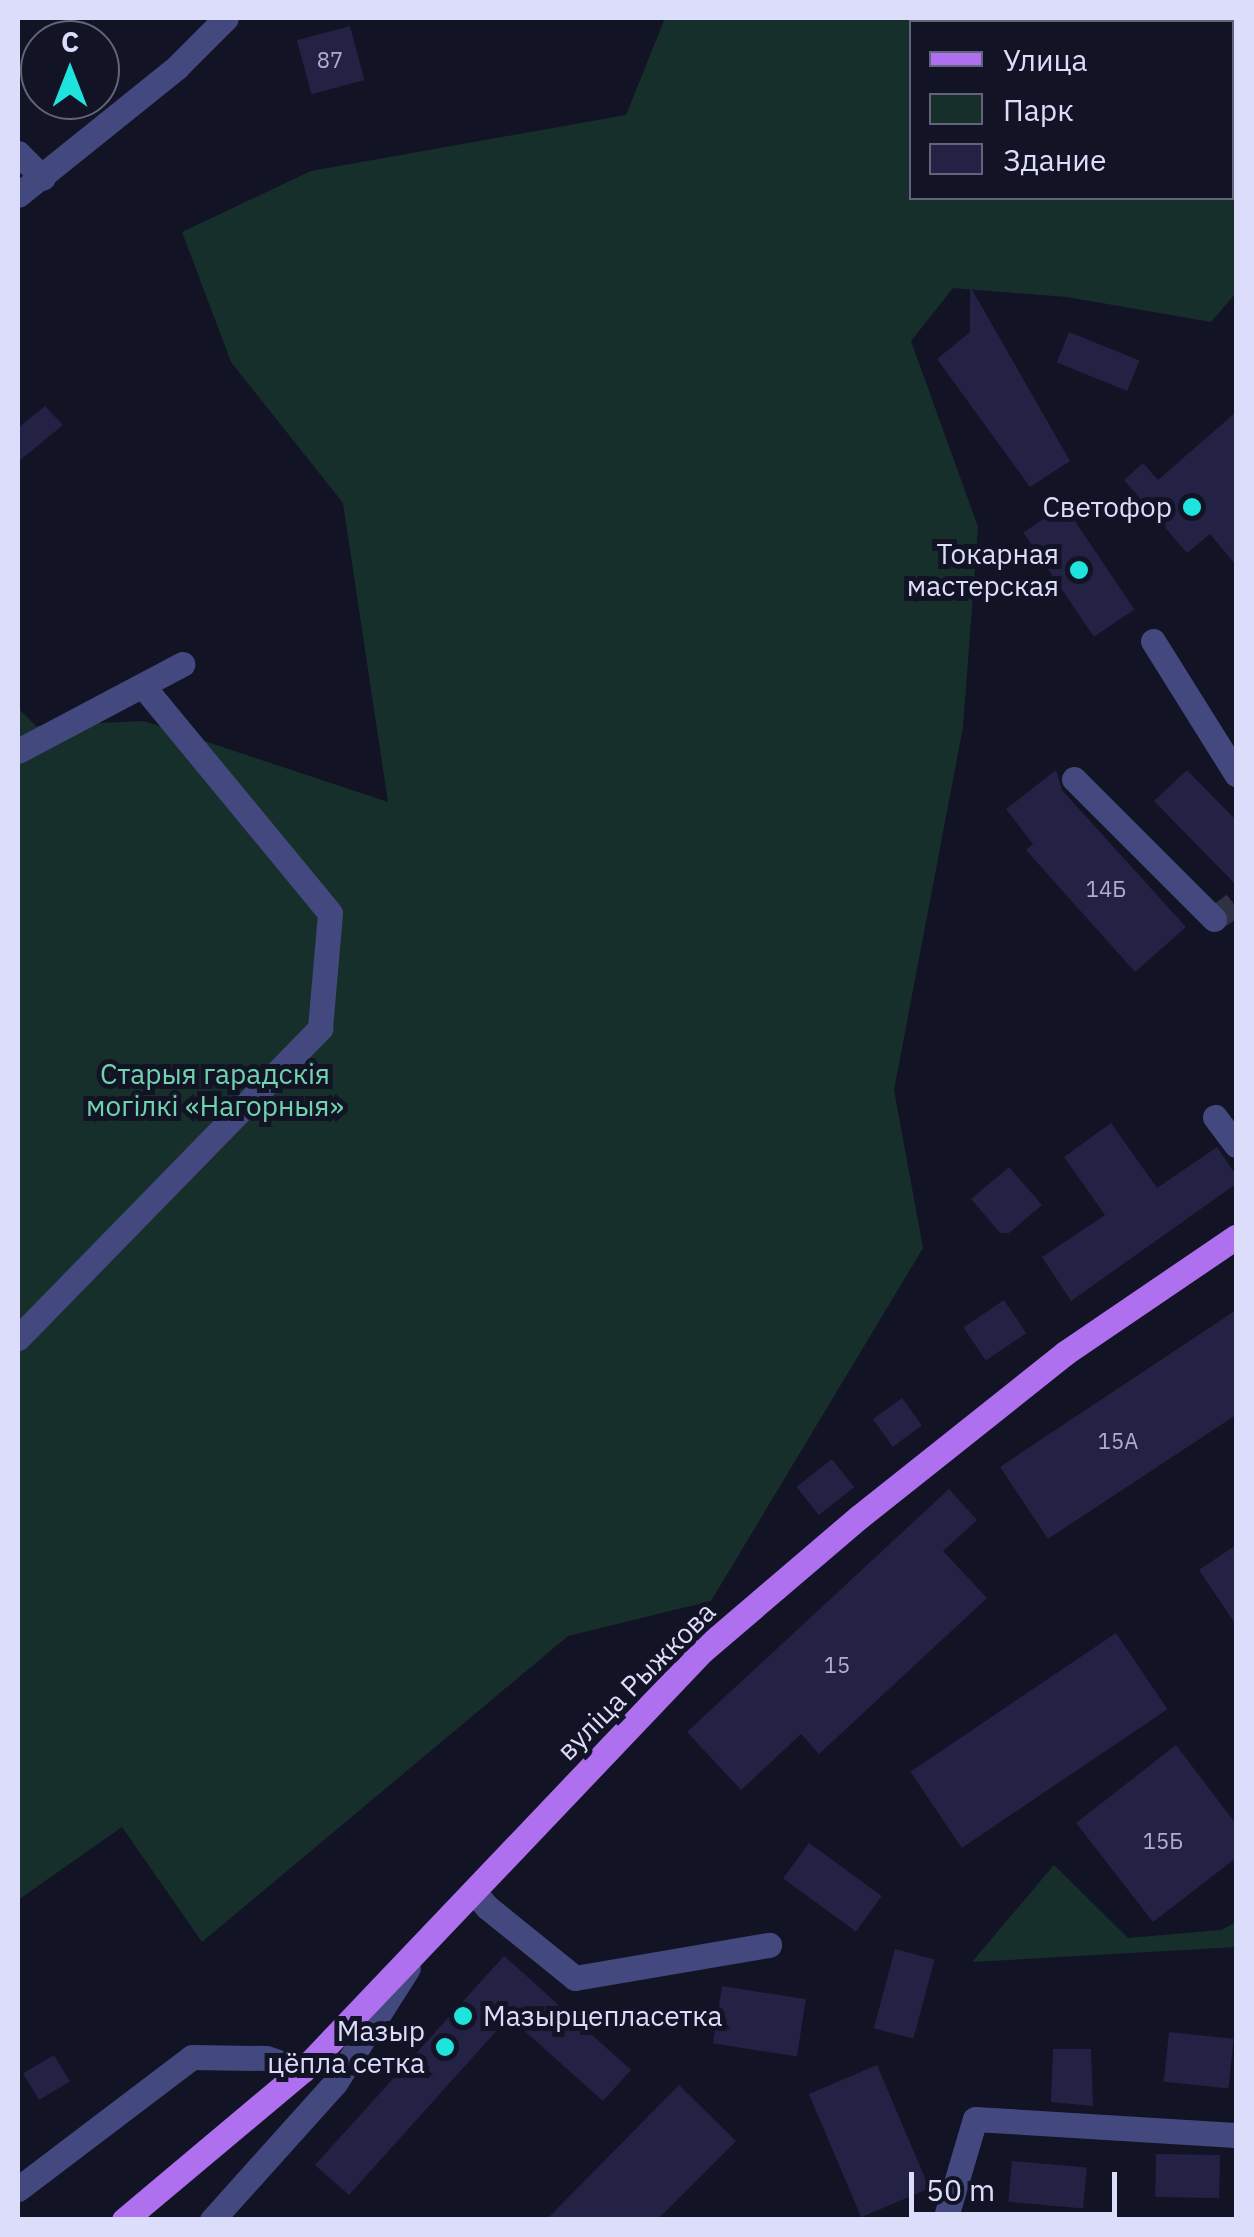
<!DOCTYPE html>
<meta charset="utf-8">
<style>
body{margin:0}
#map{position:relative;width:1254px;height:2237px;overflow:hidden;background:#131326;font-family:"IBM Plex Sans",sans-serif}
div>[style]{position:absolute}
.green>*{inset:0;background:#162f2b}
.building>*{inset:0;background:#232144;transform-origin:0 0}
.minor-tunnel>*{height:25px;margin-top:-12.5px;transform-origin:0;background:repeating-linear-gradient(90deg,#313146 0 25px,transparent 0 37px)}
.minor>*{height:25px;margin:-12.5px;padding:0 12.5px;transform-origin:12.5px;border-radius:12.5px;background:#43497f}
.major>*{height:25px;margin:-12.5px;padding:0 12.5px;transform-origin:12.5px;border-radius:12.5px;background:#ae70ee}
.dots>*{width:28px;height:28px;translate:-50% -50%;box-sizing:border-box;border:5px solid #131326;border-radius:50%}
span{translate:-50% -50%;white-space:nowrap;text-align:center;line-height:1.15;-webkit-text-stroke:10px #131326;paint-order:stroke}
.number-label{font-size:22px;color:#aeadcd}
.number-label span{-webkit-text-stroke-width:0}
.poi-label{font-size:28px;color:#dcdcfb}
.right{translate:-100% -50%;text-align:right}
.left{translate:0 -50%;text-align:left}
.park-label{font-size:28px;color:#6fd3ad}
.street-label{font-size:28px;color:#dcdcfb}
.frame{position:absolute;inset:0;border:20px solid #dcdcfb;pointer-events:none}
.legend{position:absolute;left:909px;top:20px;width:325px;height:180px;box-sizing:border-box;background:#131326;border:2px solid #63637b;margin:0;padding:12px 18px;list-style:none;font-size:30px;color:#dcdcfb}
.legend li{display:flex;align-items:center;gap:20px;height:50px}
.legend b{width:50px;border:2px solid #63637b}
.north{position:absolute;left:20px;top:20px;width:100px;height:100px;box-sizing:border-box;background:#131326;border:2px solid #63637b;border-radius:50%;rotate:0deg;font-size:28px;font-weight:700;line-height:40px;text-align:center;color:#dcdcfb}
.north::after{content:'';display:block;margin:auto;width:35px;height:45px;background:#1fe4de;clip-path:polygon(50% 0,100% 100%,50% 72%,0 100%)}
.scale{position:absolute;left:909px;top:2172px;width:208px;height:45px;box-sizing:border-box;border:5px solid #dcdcfb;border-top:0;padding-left:12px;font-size:30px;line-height:35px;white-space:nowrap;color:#dcdcfb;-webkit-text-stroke:8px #131326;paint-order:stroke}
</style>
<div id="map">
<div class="green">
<div style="clip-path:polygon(evenodd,665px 18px,1236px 18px,1236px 293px,1211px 322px,1067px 297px,953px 288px,911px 341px,978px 527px,963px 727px,894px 1090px,923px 1248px,711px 1601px,568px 1636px,202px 1942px,122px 1827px,18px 1900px,18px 708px,36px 726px,144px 721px,388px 802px,343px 503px,231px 362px,182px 232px,311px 171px,626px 115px,665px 18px,912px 22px,1232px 22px,1232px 198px,912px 198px,912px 22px)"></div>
<div style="clip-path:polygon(1054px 1865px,1128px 1938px,1221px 1930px,1236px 1922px,1236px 1947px,972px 1962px)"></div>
</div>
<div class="building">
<div style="left:350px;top:26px;width:56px;height:55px;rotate:75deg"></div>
<div style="clip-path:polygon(970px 286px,1070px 461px,1030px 487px,937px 359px,970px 332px)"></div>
<div style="left:1069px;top:332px;width:76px;height:33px;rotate:22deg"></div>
<div style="clip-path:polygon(45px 406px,63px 425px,18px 462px,18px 428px)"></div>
<div style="clip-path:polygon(1236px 412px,1236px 565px,1210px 534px,1187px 553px,1124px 480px,1143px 463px,1158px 480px)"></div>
<div style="left:1064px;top:505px;width:126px;height:49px;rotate:56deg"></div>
<div style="clip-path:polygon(1056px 770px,1062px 790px,1186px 927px,1135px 972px,1026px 850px,1033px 844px,1006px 809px)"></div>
<div style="clip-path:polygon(1187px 770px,1236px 820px,1236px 885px,1154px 801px)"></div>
<div style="clip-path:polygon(1111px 1123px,1157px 1188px,1217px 1147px,1236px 1175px,1236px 1184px,1071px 1301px,1042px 1257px,1105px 1215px,1064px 1157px)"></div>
<div style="clip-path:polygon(1009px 1167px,1042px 1205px,1009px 1233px,1000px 1233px,971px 1199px)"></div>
<div style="left:1004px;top:1300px;width:40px;height:49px;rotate:56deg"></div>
<div style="clip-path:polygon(1236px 1310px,1236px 1415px,1048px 1539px,1000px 1467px)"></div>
<div style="left:902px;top:1398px;width:34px;height:36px;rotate:54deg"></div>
<div style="left:832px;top:1459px;width:36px;height:45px;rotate:52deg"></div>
<div style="clip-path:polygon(949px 1489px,977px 1520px,943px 1551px,987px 1598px,819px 1754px,801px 1734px,741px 1790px,687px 1732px)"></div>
<div style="clip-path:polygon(1236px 1545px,1236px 1625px,1199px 1570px)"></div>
<div style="left:1116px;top:1633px;width:92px;height:248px;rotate:56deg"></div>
<div style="clip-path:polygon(1176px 1745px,1236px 1824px,1236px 1858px,1153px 1922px,1076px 1823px)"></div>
<div style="left:809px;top:1843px;width:90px;height:44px;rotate:36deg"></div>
<div style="left:895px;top:1949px;width:41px;height:82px;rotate:15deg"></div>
<div style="clip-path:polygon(504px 1956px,631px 2070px,603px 2101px,509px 2017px,349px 2195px,315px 2165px)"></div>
<div style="left:722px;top:1986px;width:85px;height:58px;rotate:9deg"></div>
<div style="left:1169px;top:2032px;width:65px;height:50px;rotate:6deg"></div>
<div style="clip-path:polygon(1053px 2049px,1091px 2049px,1093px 2106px,1051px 2102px)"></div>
<div style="left:54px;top:2055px;width:31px;height:36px;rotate:59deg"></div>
<div style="left:877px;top:2065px;width:134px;height:74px;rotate:67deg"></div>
<div style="clip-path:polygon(679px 2085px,736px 2141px,657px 2220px,546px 2220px)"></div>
<div style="left:1156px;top:2154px;width:64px;height:43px;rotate:1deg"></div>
<div style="left:1012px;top:2161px;width:75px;height:41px;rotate:5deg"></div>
</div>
<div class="minor-tunnel">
<div style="left:1214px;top:919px;width:27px;rotate:-36deg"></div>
</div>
<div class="minor">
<div style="left:18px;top:153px;width:35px;rotate:45deg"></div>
<div style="left:18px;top:195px;width:204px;rotate:-38.8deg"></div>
<div style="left:177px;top:67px;width:69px;rotate:-45deg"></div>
<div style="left:1153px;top:641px;width:157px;rotate:58deg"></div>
<div style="left:18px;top:751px;width:186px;rotate:-27.9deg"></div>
<div style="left:1074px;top:779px;width:198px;rotate:45deg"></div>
<div style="left:1215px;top:1117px;width:35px;rotate:53deg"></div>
<div style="left:18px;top:1338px;width:433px;rotate:-45.7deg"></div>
<div style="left:320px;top:1028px;width:115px;rotate:-85deg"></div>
<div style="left:330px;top:913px;width:293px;rotate:-129.5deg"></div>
<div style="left:474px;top:1892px;width:20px;rotate:49deg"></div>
<div style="left:487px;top:1907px;width:113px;rotate:38.9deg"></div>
<div style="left:575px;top:1978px;width:197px;rotate:-9.7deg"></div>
<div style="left:18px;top:2189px;width:218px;rotate:-37.2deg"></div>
<div style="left:192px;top:2057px;width:74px;rotate:0.8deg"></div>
<div style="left:266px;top:2058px;width:39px;rotate:18deg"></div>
<div style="left:212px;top:2220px;width:184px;rotate:-48.1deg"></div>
<div style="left:335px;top:2083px;width:136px;rotate:-57.6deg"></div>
<div style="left:945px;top:2220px;width:105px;rotate:-73.5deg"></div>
<div style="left:975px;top:2119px;width:261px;rotate:3.5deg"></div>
</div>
<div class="major">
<div style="left:124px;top:2220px;width:234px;rotate:-40deg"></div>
<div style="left:303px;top:2070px;width:579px;rotate:-46.4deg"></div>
<div style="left:702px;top:1651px;width:206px;rotate:-40.5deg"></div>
<div style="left:859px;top:1517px;width:263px;rotate:-38.5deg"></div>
<div style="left:1065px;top:1353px;width:207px;rotate:-34.2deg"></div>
</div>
<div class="dots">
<div style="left:1192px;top:507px;background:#1fe4de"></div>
<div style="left:1079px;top:570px;background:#1fe4de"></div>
<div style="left:463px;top:2016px;background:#1fe4de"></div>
<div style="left:445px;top:2047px;background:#1fe4de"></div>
</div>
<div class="number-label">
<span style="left:330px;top:60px">87</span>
<span style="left:1106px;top:889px">14Б</span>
<span style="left:1118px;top:1441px">15А</span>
<span style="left:837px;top:1665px">15</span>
<span style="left:1163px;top:1841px">15Б</span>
</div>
<div class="poi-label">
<span class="right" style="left:1172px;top:507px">Светофор</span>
<span class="right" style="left:1059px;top:570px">Токарная<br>мастерская</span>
<span class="left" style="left:483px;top:2016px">Мазырцепласетка</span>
<span class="right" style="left:425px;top:2047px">Мазыр<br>цёпла сетка</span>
</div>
<div class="park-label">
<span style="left:215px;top:1090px">Старыя гарадскія<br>могілкі «Нагорныя»</span>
</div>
<div class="street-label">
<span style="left:636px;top:1681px;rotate:-45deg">вуліца Рыжкова</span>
</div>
<div class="frame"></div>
<ul class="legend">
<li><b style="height:12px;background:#ae70ee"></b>Улица</li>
<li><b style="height:28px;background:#162f2b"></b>Парк</li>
<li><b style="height:28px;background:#232144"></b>Здание</li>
</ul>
<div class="north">С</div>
<div class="scale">50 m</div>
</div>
